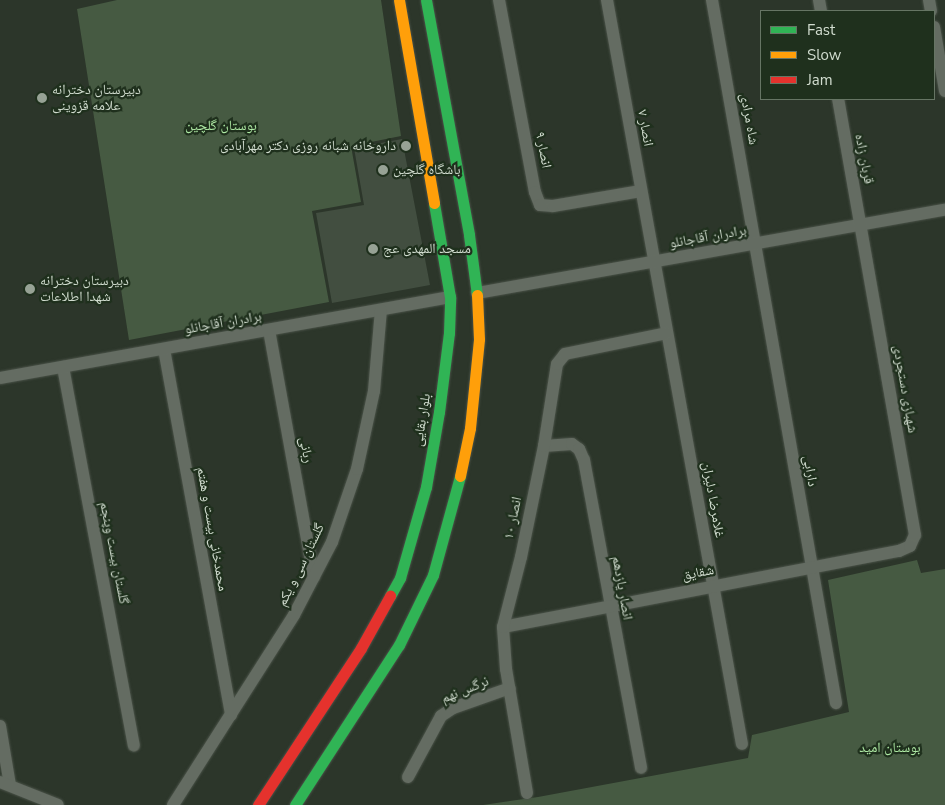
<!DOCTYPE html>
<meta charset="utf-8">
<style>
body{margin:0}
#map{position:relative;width:945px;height:805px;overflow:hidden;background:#2c362a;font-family:"Nunito Sans","Noto Naskh Arabic",sans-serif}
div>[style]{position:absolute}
.green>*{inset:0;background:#465a42}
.building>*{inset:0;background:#424e40}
.roads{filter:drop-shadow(0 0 1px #4a5248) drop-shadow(0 0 1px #4a5248)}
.street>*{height:12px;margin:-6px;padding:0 6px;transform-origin:6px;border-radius:6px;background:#646c62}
.fast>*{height:11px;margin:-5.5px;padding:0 5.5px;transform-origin:5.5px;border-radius:5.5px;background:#30b455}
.slow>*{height:11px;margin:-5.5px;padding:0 5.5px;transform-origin:5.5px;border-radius:5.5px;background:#ff9f0a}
.jam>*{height:11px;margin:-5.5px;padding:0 5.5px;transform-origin:5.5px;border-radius:5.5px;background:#e5322d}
.dots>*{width:14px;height:14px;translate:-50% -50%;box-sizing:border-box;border:2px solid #1f301d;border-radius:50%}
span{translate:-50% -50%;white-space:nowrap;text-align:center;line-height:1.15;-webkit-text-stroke:4.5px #1f301d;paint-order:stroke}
.poi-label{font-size:14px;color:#d1dccf}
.left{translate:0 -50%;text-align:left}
.right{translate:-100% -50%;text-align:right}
.street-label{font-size:14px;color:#d1dccf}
.park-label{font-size:14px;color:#afeaa5}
.legend{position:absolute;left:760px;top:10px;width:175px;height:90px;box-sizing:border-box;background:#1f301d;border:1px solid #667564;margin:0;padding:6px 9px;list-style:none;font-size:15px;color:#d1dccf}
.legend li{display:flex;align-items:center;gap:10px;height:25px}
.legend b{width:25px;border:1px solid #667564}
</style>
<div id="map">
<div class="green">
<div style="clip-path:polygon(117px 0,381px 0,401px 136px,351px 146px,361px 202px,312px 211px,329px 302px,129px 340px,77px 9px)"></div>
<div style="clip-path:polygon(917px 560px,921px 573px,945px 569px,945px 805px,483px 805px,538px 797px,748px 758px,752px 735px,849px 712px,828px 580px)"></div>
</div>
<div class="building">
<div style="clip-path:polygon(402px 139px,430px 285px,332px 303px,316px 213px,364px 205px,354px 148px)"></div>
</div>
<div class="roads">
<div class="street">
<div style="left:499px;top:0;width:195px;rotate:79.4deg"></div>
<div style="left:535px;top:192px;width:14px;rotate:69deg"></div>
<div style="left:540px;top:205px;width:13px;rotate:4deg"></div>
<div style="left:553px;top:206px;width:89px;rotate:-9.7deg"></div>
<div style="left:607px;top:0;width:756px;rotate:79.72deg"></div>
<div style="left:712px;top:0;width:714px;rotate:80deg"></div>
<div style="left:819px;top:0;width:11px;rotate:80deg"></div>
<div style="left:929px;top:0;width:11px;rotate:80deg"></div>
<div style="left:934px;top:27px;width:65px;rotate:80.2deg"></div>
<div style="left:477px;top:293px;width:475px;rotate:-10.1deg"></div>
<div style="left:269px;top:330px;width:251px;rotate:79.7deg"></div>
<div style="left:164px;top:349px;width:372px;rotate:79.6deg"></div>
<div style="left:63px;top:367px;width:385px;rotate:79.4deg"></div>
<div style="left:0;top:378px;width:457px;rotate:-10.2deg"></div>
<div style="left:544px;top:446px;width:28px;rotate:-4deg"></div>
<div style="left:572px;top:444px;width:9px;rotate:36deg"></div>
<div style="left:579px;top:449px;width:12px;rotate:66deg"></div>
<div style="left:584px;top:460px;width:313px;rotate:79.5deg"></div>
<div style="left:503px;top:627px;width:403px;rotate:-10.9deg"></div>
<div style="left:899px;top:551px;width:12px;rotate:-24deg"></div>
<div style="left:910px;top:546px;width:12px;rotate:-66deg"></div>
<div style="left:915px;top:535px;width:443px;rotate:-100deg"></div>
<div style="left:0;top:726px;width:60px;rotate:80.4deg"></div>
<div style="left:408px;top:777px;width:69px;rotate:-61.6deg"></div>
<div style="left:441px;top:716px;width:14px;rotate:-34deg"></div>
<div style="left:453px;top:708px;width:60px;rotate:-19.3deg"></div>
<div style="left:0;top:782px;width:62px;rotate:21.6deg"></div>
<div style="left:527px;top:793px;width:126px;rotate:-99.6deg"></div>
<div style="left:506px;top:669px;width:42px;rotate:-94.1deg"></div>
<div style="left:503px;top:627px;width:72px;rotate:-75.6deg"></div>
<div style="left:521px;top:557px;width:113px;rotate:-78.3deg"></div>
<div style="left:544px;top:446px;width:83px;rotate:-81deg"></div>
<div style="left:557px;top:364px;width:13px;rotate:-51deg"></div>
<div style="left:565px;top:354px;width:104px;rotate:-11.6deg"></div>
<div style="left:173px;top:805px;width:225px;rotate:-57.5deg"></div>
<div style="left:294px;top:615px;width:82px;rotate:-62.5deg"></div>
<div style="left:332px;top:542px;width:77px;rotate:-71.1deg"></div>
<div style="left:357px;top:469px;width:80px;rotate:-77.7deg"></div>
<div style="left:374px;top:391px;width:81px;rotate:-85.1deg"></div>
</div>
<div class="fast">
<div style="left:426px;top:0;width:239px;rotate:79.6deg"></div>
<div style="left:469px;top:235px;width:61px;rotate:82.4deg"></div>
<div style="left:390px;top:596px;width:21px;rotate:-61deg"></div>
<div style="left:400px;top:578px;width:95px;rotate:-74.1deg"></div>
<div style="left:426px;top:487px;width:76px;rotate:-80.2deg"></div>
<div style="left:439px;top:412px;width:80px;rotate:-82.8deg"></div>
<div style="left:449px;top:333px;width:36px;rotate:-88deg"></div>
<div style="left:450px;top:297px;width:95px;rotate:-99.7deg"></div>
<div style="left:295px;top:805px;width:191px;rotate:-57deg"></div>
<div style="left:399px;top:645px;width:78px;rotate:-64.1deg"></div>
<div style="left:433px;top:575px;width:103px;rotate:-74.7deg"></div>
</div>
<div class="slow">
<div style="left:399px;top:0;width:206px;rotate:80.2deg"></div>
<div style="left:460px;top:476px;width:49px;rotate:-78.2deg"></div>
<div style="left:470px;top:428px;width:89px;rotate:-84.2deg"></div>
<div style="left:479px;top:339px;width:44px;rotate:-92.6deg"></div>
</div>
<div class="jam">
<div style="left:258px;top:805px;width:188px;rotate:-56.7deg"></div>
<div style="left:361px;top:648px;width:60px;rotate:-60.9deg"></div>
</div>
</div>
<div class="dots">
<div style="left:42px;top:98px;background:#97a295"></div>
<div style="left:406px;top:146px;background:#97a295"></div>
<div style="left:383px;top:170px;background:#97a295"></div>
<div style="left:373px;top:249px;background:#97a295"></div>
<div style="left:30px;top:289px;background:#97a295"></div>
</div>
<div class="poi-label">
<span class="left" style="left:52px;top:98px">دبیرستان دخترانه<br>علامه قزوینی</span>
<span class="right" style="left:396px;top:146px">داروخانه شبانه روزی دکتر مهرآبادی</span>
<span class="left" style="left:393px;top:170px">باشگاه گلچین</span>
<span class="left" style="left:383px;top:249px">مسجد المهدی عج</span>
<span class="left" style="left:40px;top:289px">دبیرستان دخترانه<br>شهدا اطلاعات</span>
</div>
<div class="street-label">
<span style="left:749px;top:119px;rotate:80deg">شاه مرادی</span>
<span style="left:645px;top:128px;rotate:80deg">انصار ۷</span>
<span style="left:543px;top:150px;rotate:79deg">انصار ۹</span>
<span style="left:864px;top:159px;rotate:79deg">قربان زاده</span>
<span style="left:708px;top:237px;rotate:-10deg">برادران آقاجانلو</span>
<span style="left:223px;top:323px;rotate:-10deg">برادران آقاجانلو</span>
<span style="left:905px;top:389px;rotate:80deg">شهبازی دستجردی</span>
<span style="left:422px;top:420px;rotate:-81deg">بلوار بقایی</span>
<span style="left:306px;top:450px;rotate:80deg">ربانی</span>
<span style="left:810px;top:471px;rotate:80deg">دارابی</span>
<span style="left:713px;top:500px;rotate:80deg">غلامرضا دلیران</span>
<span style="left:513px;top:518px;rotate:-78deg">انصار ۱۰</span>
<span style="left:212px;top:529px;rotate:80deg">محمدخانی بیست و هفتم</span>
<span style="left:114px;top:553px;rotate:79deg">گلستان بیست وپنجم</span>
<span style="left:301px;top:565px;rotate:-64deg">گلستان سی و یکم</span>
<span style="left:698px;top:573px;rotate:-11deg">شقایق</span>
<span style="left:622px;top:588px;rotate:80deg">انصار یازدهم</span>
<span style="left:465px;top:690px;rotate:-22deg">نرگس نهم</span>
</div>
<div class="park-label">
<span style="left:221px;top:126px">بوستان گلچین</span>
<span style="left:890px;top:748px">بوستان امید</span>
</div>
<ul class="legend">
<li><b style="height:6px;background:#30b455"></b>Fast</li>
<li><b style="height:6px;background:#ff9f0a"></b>Slow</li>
<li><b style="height:6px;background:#e5322d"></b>Jam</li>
</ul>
</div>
